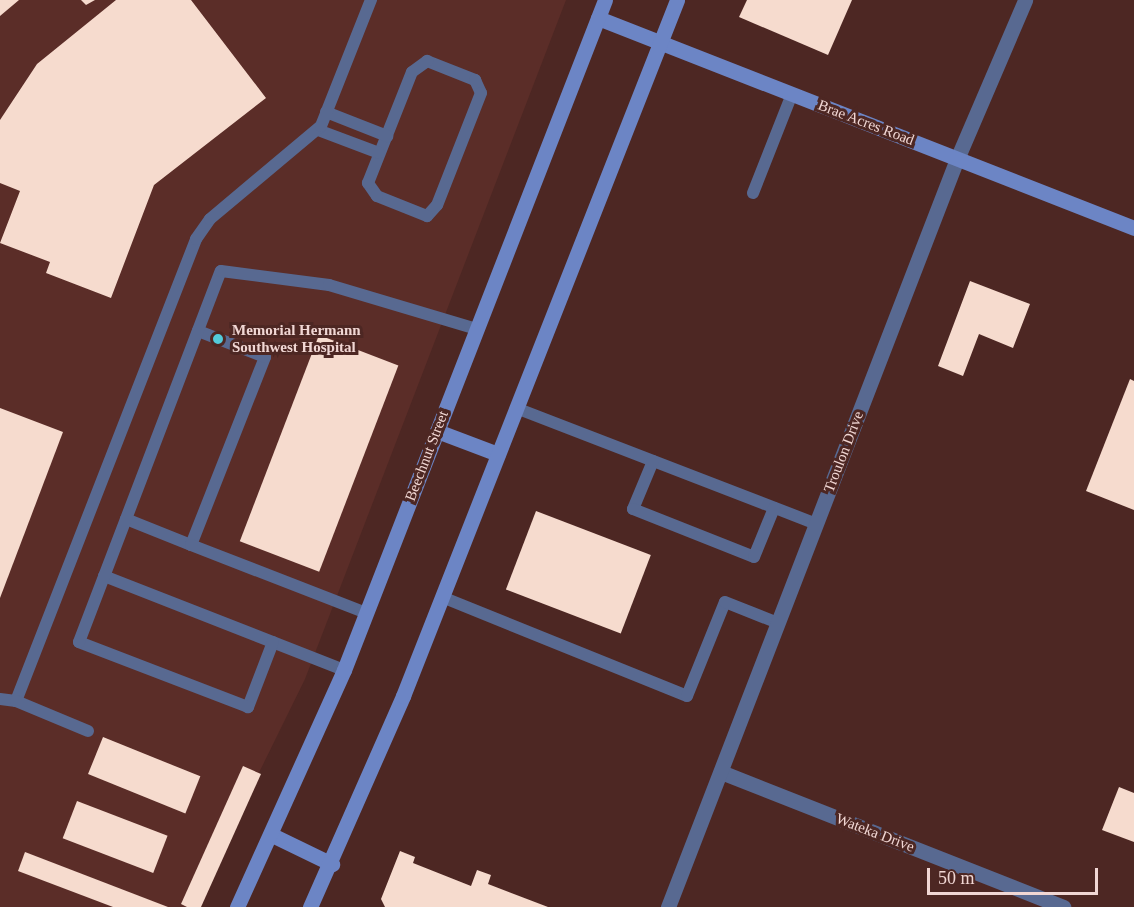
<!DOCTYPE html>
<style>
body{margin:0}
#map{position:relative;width:1134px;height:907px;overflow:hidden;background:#4d2723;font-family:Georgia,serif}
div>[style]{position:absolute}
.built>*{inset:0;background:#5b2d28}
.building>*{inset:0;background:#f6dbce;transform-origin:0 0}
.lane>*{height:12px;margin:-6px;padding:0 6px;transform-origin:6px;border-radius:6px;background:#586991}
.street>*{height:15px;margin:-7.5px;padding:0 7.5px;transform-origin:7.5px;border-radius:7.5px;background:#586991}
.secondary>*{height:15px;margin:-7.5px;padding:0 7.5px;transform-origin:7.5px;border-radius:7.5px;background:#6c85c5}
.dots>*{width:16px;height:16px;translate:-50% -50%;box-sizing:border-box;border:3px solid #4d2723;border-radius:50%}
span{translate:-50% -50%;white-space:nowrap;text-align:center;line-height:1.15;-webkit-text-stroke:6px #4d2723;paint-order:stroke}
.street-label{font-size:15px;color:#f1d7d4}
.poi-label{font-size:15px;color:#f1d7d4;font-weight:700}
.left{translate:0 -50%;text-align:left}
.scale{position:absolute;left:927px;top:868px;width:171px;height:27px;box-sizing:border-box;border:3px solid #f1d7d4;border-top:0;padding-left:8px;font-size:18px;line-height:21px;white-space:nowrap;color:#f1d7d4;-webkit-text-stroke:4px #4d2723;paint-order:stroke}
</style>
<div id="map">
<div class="built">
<div style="clip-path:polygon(0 0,566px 0,305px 679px,193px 907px,0 907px)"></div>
</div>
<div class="building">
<div style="clip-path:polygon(0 0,19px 0,0 16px)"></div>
<div style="clip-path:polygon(81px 0,95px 0,86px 5px)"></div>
<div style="clip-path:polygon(116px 0,191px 0,266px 98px,154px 185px,111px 298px,46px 273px,50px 262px,0 243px,20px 191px,0 183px,0 120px,37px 64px)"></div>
<div style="clip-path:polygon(747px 0,852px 0,828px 55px,739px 17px)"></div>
<div style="clip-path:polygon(970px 281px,1030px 304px,1013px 348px,979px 334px,963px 376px,938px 366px)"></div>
<div style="left:319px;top:335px;width:85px;height:221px;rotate:21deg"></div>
<div style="clip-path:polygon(1130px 379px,1134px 381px,1134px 510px,1086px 491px)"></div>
<div style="clip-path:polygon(0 408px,63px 432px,0 598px)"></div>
<div style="left:536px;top:511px;width:123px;height:84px;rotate:21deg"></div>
<div style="left:103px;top:737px;width:105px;height:40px;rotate:22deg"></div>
<div style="clip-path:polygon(243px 766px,261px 774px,201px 907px,187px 907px,181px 904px)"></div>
<div style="clip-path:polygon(1119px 787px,1134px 793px,1134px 842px,1102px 830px)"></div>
<div style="left:77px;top:801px;width:97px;height:40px;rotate:21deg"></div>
<div style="clip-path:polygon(400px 851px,415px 857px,413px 863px,471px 886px,477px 870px,491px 875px,488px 884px,548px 907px,385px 907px,381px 899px)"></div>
<div style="clip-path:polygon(25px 852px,168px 907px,113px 907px,18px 871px)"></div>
</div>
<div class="lane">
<div style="left:427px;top:61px;width:52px;rotate:21.6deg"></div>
<div style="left:475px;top:80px;width:14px;rotate:65deg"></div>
<div style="left:481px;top:93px;width:120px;rotate:111.4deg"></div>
<div style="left:437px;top:205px;width:15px;rotate:132deg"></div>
<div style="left:427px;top:216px;width:54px;rotate:-158.2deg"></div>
<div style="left:377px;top:196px;width:16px;rotate:-125deg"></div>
<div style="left:368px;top:183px;width:119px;rotate:-68.4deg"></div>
<div style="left:412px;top:72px;width:19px;rotate:-36deg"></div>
<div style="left:326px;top:112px;width:66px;rotate:21.5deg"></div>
<div style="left:318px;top:130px;width:65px;rotate:20.7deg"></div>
<div style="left:753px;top:193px;width:106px;rotate:-68.5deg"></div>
<div style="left:516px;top:408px;width:323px;rotate:21.1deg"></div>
<div style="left:653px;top:461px;width:52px;rotate:112.6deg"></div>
<div style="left:633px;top:509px;width:130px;rotate:21.6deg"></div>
<div style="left:754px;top:557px;width:53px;rotate:-67.8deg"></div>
<div style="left:126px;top:519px;width:70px;rotate:21.8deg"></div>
<div style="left:191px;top:545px;width:202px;rotate:-68.5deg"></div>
<div style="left:265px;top:357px;width:72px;rotate:-158.8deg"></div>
<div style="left:191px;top:545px;width:188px;rotate:21.2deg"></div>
<div style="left:104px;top:576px;width:258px;rotate:21.4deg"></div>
<div style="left:442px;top:597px;width:264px;rotate:22deg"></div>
<div style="left:687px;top:696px;width:101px;rotate:-68deg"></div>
<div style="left:725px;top:602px;width:57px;rotate:21.6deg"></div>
<div style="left:273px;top:642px;width:70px;rotate:111deg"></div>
<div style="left:248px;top:707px;width:181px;rotate:-159deg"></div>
<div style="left:79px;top:642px;width:397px;rotate:-69.1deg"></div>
<div style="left:221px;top:271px;width:109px;rotate:7.4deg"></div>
<div style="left:329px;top:285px;width:154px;rotate:16.6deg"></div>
<div style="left:0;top:699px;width:16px;rotate:7deg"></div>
<div style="left:16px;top:701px;width:496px;rotate:-68.7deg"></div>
<div style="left:196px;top:239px;width:24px;rotate:-55deg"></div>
<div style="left:210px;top:219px;width:145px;rotate:-40deg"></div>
<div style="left:321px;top:126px;width:136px;rotate:-68.4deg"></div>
<div style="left:16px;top:701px;width:78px;rotate:22.6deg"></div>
</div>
<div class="street">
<div style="left:721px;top:772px;width:368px;rotate:21.5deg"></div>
<div style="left:668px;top:907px;width:802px;rotate:-68.88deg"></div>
<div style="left:957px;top:159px;width:173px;rotate:-66.8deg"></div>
</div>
<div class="secondary">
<div style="left:598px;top:18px;width:576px;rotate:21.39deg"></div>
<div style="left:437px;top:431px;width:65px;rotate:20.7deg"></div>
<div style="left:272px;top:835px;width:67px;rotate:25.8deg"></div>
<div style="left:237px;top:907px;width:260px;rotate:-65.7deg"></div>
<div style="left:344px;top:670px;width:719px;rotate:-68.72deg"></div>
<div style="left:310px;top:907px;width:231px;rotate:-66.2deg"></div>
<div style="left:403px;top:696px;width:748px;rotate:-68.51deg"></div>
</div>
<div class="dots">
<div style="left:218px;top:339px;background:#53cbdb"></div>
</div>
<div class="street-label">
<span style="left:866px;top:123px;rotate:21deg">Brae Acres Road</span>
<span style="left:844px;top:452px;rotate:-69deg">Troulon Drive</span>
<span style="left:427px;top:456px;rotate:-69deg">Beechnut Street</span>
<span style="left:875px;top:833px;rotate:21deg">Wateka Drive</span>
</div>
<div class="poi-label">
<span class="left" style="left:232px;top:339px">Memorial Hermann<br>Southwest Hospital</span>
</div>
<div class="scale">50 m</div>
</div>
